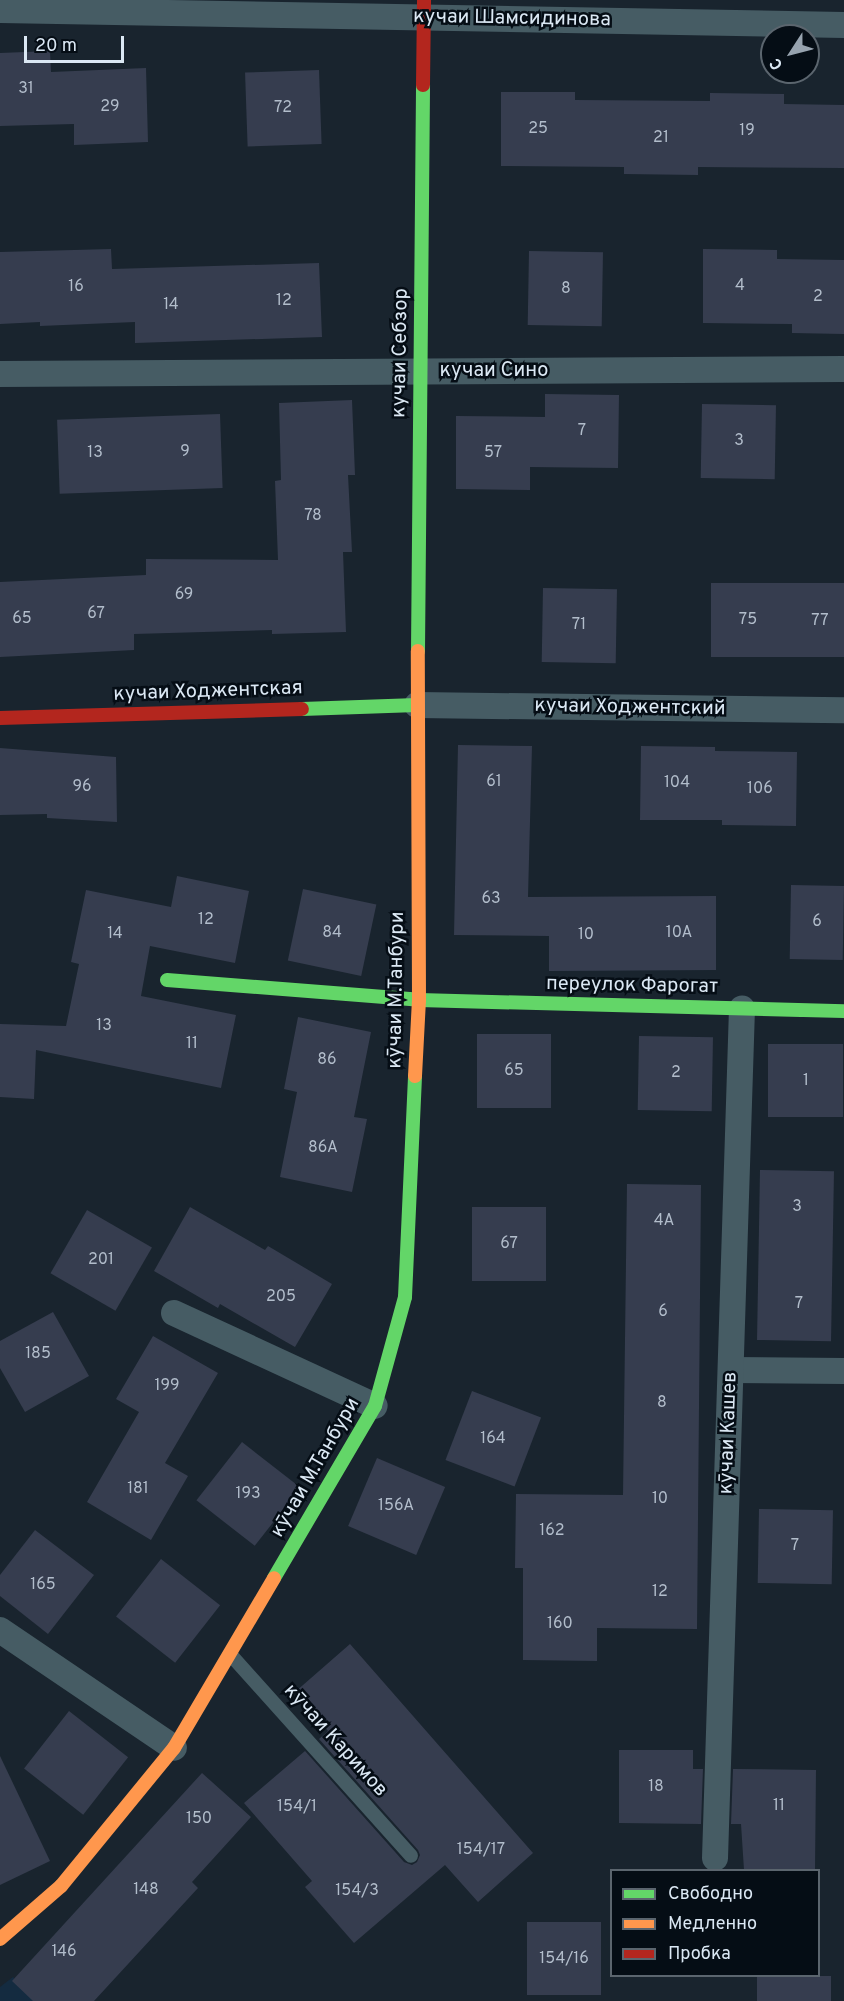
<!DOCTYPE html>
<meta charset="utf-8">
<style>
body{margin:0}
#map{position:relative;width:844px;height:2001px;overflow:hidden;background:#19242e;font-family:Overpass,sans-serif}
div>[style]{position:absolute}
.built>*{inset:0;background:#142b40}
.building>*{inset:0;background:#363d4f;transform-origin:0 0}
.lane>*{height:14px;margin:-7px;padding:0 7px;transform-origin:7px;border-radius:7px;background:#465c64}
.street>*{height:26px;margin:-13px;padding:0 13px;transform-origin:13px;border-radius:13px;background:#465c64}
.fast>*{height:14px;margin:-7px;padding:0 7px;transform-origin:7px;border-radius:7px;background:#63d668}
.slow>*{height:14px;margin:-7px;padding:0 7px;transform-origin:7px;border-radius:7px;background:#ff974d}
.jam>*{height:14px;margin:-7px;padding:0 7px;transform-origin:7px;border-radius:7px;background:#b3261e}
span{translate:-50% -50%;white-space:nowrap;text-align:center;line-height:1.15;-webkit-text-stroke:5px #050d15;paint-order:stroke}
.number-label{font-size:16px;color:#b2bdcb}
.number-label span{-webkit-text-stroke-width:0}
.street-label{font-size:20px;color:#dbe8f4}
.legend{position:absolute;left:610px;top:1869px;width:210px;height:108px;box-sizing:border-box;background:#050d15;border:2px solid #5b656e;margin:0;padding:8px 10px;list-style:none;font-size:18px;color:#dbe8f4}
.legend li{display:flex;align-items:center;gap:12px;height:30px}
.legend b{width:30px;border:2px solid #5b656e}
.north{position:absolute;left:760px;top:24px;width:60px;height:60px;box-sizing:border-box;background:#050d15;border:2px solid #5b656e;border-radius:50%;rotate:234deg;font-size:16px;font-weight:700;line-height:24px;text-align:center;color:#dbe8f4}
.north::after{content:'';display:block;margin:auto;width:21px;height:27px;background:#97a3af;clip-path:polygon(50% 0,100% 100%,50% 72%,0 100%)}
.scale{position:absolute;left:24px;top:36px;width:100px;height:27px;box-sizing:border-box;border:3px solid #dbe8f4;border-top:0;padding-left:8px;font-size:18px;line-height:21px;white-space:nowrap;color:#dbe8f4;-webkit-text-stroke:4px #050d15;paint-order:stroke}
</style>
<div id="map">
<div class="built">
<div style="clip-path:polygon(13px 1977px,35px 2001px,0 2001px,0 1987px)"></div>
</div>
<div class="building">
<div style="clip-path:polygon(50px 51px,51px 72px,146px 68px,148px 142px,74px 145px,74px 124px,0 126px,0 53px)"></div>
<div style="left:319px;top:70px;width:74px;height:74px;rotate:88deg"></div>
<div style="clip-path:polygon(501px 92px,575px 92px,575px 100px,710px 101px,710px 93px,784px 94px,784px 104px,844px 105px,844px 168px,698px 167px,698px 175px,624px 174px,624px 167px,501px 166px)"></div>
<div style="clip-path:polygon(111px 249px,112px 269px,319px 263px,322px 337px,135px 343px,135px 322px,40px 326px,40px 322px,0 324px,0 252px)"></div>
<div style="clip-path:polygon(703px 249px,777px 250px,777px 259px,844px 260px,844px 334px,792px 333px,792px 324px,703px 323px)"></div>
<div style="left:529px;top:251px;width:74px;height:74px;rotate:1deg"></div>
<div style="clip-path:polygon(545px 394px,619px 395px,618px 468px,530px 467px,530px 490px,456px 489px,456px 416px,545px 417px)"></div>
<div style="clip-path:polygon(352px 400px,355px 475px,348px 475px,352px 552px,343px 552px,346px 632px,272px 634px,272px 630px,134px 634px,134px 650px,0 657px,0 582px,146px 575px,146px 559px,278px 560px,275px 481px,281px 480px,279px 403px)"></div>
<div style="left:702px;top:404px;width:74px;height:74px;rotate:1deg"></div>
<div style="left:220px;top:414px;width:74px;height:163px;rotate:88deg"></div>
<div style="left:711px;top:583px;width:133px;height:74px"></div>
<div style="left:543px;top:588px;width:74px;height:74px;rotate:1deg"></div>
<div style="clip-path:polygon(458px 745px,532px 746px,528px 897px,716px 896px,716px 970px,549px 971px,549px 936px,454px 935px)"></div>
<div style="clip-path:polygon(641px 746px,715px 747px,715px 751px,797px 752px,796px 826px,722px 825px,722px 820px,640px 820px)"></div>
<div style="clip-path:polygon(0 748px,116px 757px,117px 822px,47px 818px,47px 814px,0 815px)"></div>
<div style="clip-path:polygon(177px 876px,249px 891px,235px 963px,150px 946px,141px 996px,236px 1015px,221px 1088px,36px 1050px,34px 1099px,0 1097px,0 1024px,66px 1026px,79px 964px,71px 962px,86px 890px,171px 907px)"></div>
<div style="left:791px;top:885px;width:53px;height:74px;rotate:1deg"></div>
<div style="left:303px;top:889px;width:75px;height:73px;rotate:12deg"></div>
<div style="clip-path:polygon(298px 1017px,371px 1032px,354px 1117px,367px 1119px,352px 1192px,280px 1177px,297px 1092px,284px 1089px)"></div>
<div style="left:477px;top:1034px;width:74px;height:74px"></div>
<div style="left:639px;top:1036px;width:74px;height:74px;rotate:1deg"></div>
<div style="left:768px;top:1044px;width:75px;height:73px"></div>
<div style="left:760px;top:1170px;width:74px;height:170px;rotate:1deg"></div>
<div style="clip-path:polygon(627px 1184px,701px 1185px,697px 1629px,597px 1628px,597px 1661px,523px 1660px,523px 1568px,515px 1568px,516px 1494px,623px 1495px)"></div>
<div style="clip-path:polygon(190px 1207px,265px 1250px,268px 1246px,332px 1284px,295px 1347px,220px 1304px,218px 1308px,154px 1271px)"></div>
<div style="left:472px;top:1207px;width:74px;height:74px"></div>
<div style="left:87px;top:1210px;width:75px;height:73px;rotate:30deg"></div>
<div style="clip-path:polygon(53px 1312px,89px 1376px,25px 1412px,0 1368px,0 1341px)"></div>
<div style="clip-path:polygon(153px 1336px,218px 1373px,165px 1463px,188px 1476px,151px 1540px,87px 1502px,139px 1412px,116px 1399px)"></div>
<div style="left:472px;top:1391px;width:74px;height:74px;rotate:21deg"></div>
<div style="left:242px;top:1442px;width:74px;height:74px;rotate:38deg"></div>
<div style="left:377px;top:1458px;width:74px;height:74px;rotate:23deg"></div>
<div style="left:759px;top:1509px;width:74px;height:74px;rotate:1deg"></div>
<div style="clip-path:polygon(35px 1530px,94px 1575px,48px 1634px,0 1596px,0 1575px)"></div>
<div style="left:161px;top:1559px;width:75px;height:73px;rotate:38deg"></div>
<div style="clip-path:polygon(350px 1644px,533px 1853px,478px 1902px,445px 1865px,354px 1943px,305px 1887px,312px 1881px,244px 1803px,305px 1751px,404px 1862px,412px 1865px,417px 1862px,420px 1855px,418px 1850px,319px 1739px,328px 1731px,295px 1692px)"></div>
<div style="left:69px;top:1711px;width:75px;height:73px;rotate:38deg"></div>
<div style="clip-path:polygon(619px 1750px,693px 1750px,693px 1769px,703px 1769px,701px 1824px,619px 1823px)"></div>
<div style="clip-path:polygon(0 1756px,50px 1861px,0 1885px)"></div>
<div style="clip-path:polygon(733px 1769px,816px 1770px,815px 1870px,744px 1870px,741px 1824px,731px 1824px)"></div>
<div style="clip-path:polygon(202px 1773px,251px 1817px,192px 1882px,198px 1888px,94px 2001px,33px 2001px,12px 1981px)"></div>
<div style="left:527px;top:1922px;width:74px;height:73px"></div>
<div style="left:757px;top:1976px;width:74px;height:25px"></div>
</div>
<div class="lane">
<div style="left:230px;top:1654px;width:271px;rotate:48.1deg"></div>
</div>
<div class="street">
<div style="left:0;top:10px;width:844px;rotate:1.02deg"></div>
<div style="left:0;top:374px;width:844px;rotate:-0.34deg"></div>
<div style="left:417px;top:705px;width:427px;rotate:0.7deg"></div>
<div style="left:174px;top:1313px;width:221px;rotate:24.8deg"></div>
<div style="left:731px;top:1370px;width:113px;rotate:0.5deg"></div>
<div style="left:0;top:1630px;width:210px;rotate:34.1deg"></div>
<div style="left:715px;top:1858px;width:850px;rotate:-88.18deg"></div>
</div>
<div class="fast">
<div style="left:418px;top:651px;width:566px;rotate:-89.49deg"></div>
<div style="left:302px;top:709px;width:115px;rotate:-2deg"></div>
<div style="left:167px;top:980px;width:253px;rotate:4.5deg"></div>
<div style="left:419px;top:1000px;width:425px;rotate:1.5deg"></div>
<div style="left:274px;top:1578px;width:199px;rotate:-59.6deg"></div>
<div style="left:375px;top:1406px;width:113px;rotate:-74.6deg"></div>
<div style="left:405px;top:1297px;width:221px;rotate:-87.4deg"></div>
</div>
<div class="slow">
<div style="left:415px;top:1076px;width:76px;rotate:-87deg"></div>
<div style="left:419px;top:1000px;width:349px;rotate:-90.2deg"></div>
<div style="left:0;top:1939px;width:81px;rotate:-41deg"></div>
<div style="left:61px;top:1886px;width:178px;rotate:-50.7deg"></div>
<div style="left:174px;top:1748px;width:197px;rotate:-59.5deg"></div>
</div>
<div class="jam">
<div style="left:423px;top:85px;width:85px;rotate:-89.3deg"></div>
<div style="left:0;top:718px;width:302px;rotate:-1.7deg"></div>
</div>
<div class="number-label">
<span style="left:26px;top:89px">31</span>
<span style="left:110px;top:107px">29</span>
<span style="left:283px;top:108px">72</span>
<span style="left:538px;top:129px">25</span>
<span style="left:747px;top:131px">19</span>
<span style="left:661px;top:138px">21</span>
<span style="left:740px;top:286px">4</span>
<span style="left:76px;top:287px">16</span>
<span style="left:566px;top:289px">8</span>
<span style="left:818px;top:297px">2</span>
<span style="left:284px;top:301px">12</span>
<span style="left:171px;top:305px">14</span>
<span style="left:582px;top:431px">7</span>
<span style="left:739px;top:441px">3</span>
<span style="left:185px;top:452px">9</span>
<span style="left:95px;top:453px">13</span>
<span style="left:493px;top:453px">57</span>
<span style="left:313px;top:516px">78</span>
<span style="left:184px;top:595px">69</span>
<span style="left:96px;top:614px">67</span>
<span style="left:22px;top:619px">65</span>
<span style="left:748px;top:620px">75</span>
<span style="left:820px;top:621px">77</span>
<span style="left:579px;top:625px">71</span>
<span style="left:494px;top:782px">61</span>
<span style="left:677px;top:783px">104</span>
<span style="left:82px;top:787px">96</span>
<span style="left:760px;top:789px">106</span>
<span style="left:491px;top:899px">63</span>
<span style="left:206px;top:920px">12</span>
<span style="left:817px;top:922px">6</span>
<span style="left:332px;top:933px">84</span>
<span style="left:679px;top:933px">10А</span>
<span style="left:115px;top:934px">14</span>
<span style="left:586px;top:935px">10</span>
<span style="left:104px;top:1026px">13</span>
<span style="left:192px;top:1044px">11</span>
<span style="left:327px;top:1060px">86</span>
<span style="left:514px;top:1071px">65</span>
<span style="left:676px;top:1073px">2</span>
<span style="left:806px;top:1081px">1</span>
<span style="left:323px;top:1148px">86А</span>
<span style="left:797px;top:1207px">3</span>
<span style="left:664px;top:1221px">4А</span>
<span style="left:509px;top:1244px">67</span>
<span style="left:101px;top:1260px">201</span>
<span style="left:281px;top:1297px">205</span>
<span style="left:799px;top:1304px">7</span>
<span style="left:663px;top:1312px">6</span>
<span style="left:38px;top:1354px">185</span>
<span style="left:167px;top:1386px">199</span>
<span style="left:662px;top:1403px">8</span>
<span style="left:493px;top:1439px">164</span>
<span style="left:138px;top:1489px">181</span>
<span style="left:248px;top:1494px">193</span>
<span style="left:660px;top:1499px">10</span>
<span style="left:396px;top:1506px">156А</span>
<span style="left:552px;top:1531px">162</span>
<span style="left:795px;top:1546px">7</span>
<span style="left:43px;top:1585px">165</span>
<span style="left:660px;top:1592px">12</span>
<span style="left:560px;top:1624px">160</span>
<span style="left:656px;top:1787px">18</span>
<span style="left:779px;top:1806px">11</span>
<span style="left:297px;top:1807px">154/1</span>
<span style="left:199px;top:1819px">150</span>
<span style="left:481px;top:1850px">154/17</span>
<span style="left:146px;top:1890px">148</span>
<span style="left:357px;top:1891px">154/3</span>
<span style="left:64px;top:1952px">146</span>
<span style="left:564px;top:1959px">154/16</span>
</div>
<div class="street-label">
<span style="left:512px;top:19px;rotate:1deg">кучаи Шамсидинова</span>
<span style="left:401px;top:353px;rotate:-89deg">кучаи Себзор</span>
<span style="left:494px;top:371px">кучаи Сино</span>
<span style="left:208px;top:692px;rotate:-2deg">кучаи Ходжентская</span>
<span style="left:630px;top:708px;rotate:1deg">кучаи Ходжентский</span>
<span style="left:632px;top:986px;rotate:1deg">переулок Фарогат</span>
<span style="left:397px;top:990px;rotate:-89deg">кӯчаи М.Танбури</span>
<span style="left:729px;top:1433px;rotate:-88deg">кӯчаи Кашев</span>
<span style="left:316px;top:1468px;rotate:-60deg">кӯчаи М.Танбури</span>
<span style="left:335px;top:1741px;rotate:48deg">кӯчаи Каримов</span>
</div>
<ul class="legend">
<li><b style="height:8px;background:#63d668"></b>Свободно</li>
<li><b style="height:8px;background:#ff974d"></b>Медленно</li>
<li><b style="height:8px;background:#b3261e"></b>Пробка</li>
</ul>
<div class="north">С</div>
<div class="scale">20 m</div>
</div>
